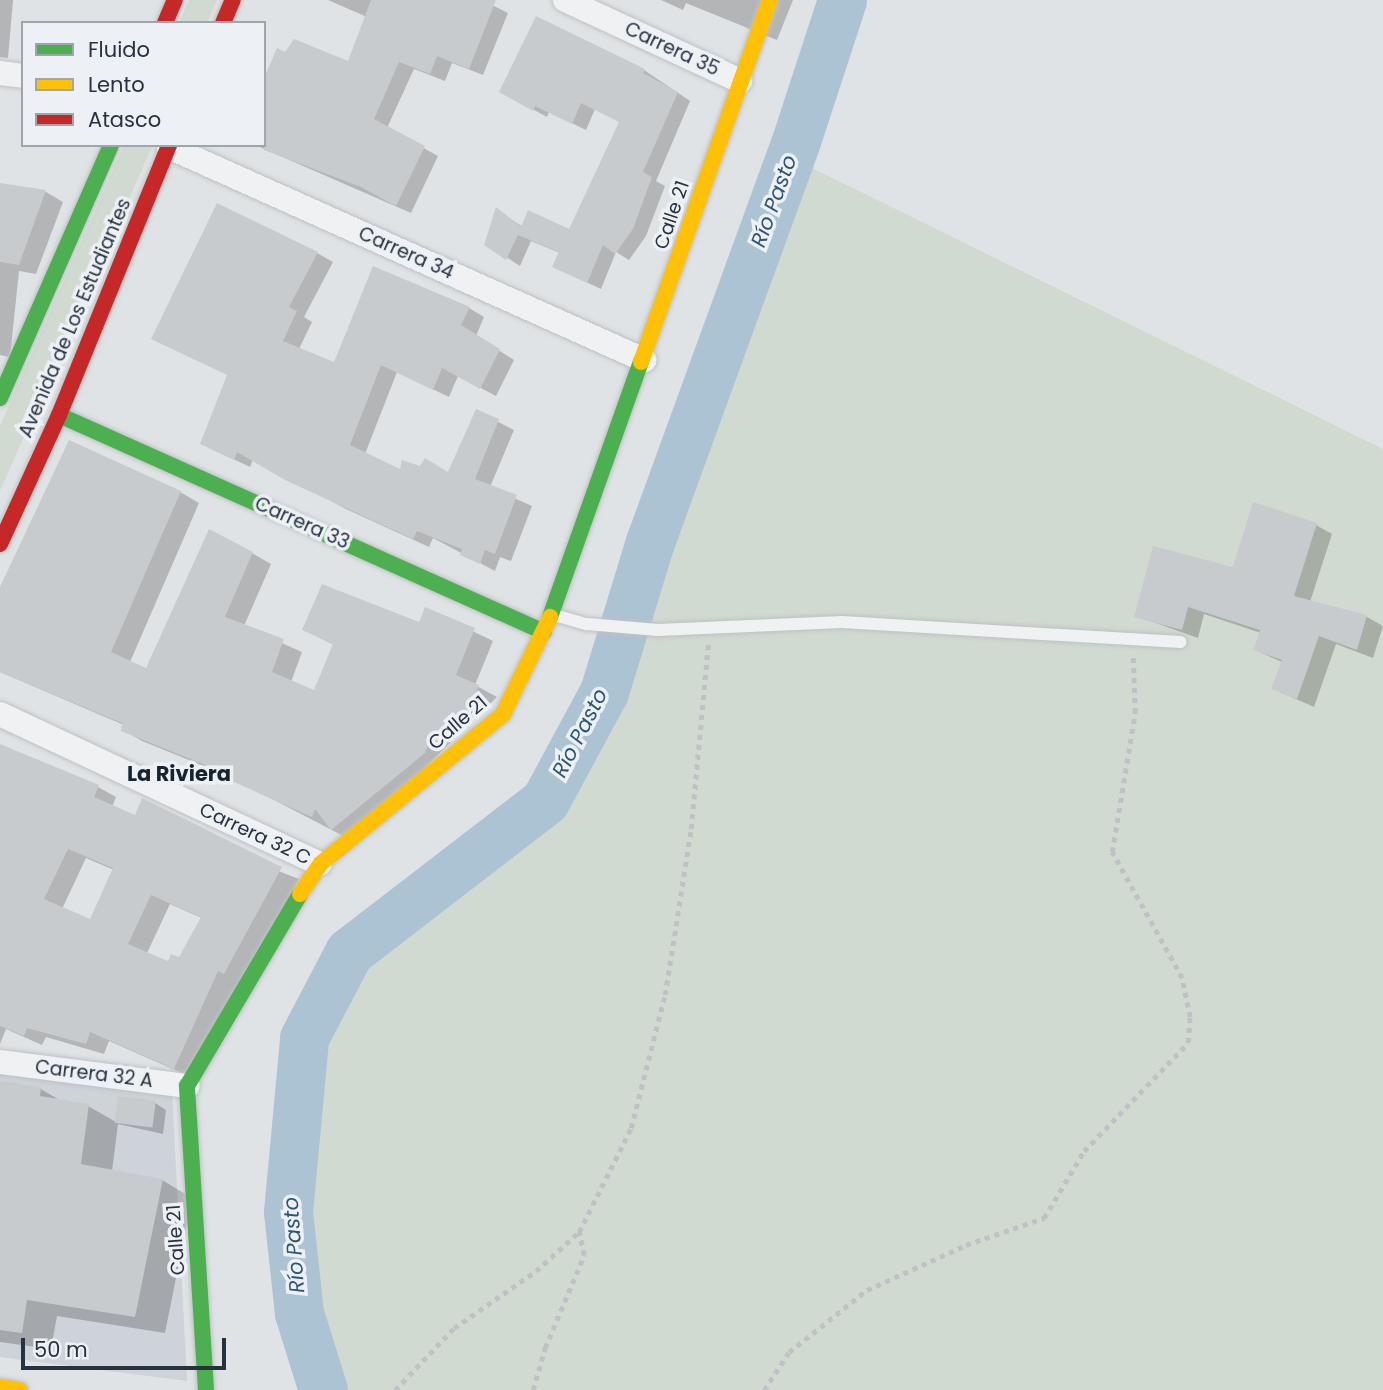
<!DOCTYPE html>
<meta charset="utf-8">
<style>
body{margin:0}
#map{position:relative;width:1383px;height:1390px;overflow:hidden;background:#e0e3e5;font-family:Poppins,sans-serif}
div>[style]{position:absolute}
.built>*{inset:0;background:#cdd3d9}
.green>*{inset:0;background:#d1dad0}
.shadow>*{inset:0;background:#0003}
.river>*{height:49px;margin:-24.5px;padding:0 24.5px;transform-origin:24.5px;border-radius:24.5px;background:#acc3d3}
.building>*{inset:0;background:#c8cbcd;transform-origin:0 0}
.path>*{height:4.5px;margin-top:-2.25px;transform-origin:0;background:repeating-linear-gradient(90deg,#bfc2c5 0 5px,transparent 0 10px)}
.roads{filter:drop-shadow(0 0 2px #bec1c3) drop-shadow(0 0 2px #bec1c3)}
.lane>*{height:12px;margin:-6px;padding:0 6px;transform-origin:6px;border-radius:6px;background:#eff1f2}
.street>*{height:24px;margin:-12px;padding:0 12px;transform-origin:12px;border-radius:12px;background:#eff1f2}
.fast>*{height:16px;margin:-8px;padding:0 8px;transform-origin:8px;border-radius:8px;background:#4caf50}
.slow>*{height:16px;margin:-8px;padding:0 8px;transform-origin:8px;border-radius:8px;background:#ffc107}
.jam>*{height:16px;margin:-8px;padding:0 8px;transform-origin:8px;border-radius:8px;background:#c62828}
span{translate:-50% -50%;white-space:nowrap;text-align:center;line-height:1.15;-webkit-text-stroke:7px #edf1f6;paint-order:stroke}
.street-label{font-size:19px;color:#263240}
.water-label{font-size:21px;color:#2d5577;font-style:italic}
.neighbourhood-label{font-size:21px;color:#182330;font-weight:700}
.legend{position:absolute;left:21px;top:21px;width:245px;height:126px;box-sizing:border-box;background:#edf1f6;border:2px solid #9da5ad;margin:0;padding:9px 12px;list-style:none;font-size:21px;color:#263240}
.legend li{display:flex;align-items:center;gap:14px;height:35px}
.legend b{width:35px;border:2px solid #9da5ad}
.scale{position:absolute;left:21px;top:1338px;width:205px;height:32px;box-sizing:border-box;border:4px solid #263240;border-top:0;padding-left:9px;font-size:21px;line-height:24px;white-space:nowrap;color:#263240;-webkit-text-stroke:5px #edf1f6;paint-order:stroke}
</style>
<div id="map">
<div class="built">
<div style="clip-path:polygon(0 1068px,172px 1089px,187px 1381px,0 1357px)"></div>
</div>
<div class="green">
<div style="clip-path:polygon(189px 0,217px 0,207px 23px,179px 23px)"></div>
<div style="clip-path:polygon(124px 145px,153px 145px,0 491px,0 426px)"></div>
<div style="clip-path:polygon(790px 157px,1383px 449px,1383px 1390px,323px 1390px,299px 1313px,288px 1212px,304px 1038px,349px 952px,545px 801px,604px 692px,650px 542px)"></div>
</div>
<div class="shadow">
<div style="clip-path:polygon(0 0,13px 0,8px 58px,0 57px)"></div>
<div style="clip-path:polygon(328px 0,482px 0,508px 13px,483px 75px,452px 63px,445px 81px,414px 69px,387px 128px,438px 156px,411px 213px,255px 145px,264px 145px,286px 54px,349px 64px,367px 17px)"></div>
<div style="clip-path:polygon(661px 0,793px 0,777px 40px,686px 3px,683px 10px)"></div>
<div style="clip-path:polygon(644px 70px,690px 101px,656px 181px,665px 186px,646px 236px,629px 260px,616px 252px,601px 289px,554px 267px,560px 253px,531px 241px,520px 266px,486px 244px,497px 210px,523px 227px,570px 231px,621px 122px,595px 109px,586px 130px,549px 112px,547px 117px,501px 92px)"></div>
<div style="clip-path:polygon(0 185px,46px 192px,63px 202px,36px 274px,19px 271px,10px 357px,0 355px)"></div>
<div style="clip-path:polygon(317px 253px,333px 262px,304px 317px,312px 322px,299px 349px,335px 364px,469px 308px,484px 317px,476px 336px,514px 360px,496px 396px,458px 376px,449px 397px,397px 372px,365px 454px,401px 471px,449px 475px,477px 411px,514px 430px,490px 487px,532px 506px,511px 561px,500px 557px,495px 571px,433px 538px,429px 547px,346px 509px,253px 459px,250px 467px,202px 444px)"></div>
<div style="clip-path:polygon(180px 492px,199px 503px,130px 662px,147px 670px,252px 553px,271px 564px,244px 626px,302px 652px,291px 682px,315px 693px,334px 645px,304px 630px,420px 624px,426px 609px,493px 641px,475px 685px,497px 697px,351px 840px,226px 775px,142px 741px,123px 730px,124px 725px,0 672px,0 592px)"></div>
<div style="clip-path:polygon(1316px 525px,1332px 534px,1310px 602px,1367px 617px,1383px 626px,1373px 658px,1336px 644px,1314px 707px,1273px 689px,1282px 662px,1255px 650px,1261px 633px,1204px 614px,1198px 638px,1136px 616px)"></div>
<div style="clip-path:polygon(evenodd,0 746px,98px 787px,116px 797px,112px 807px,299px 879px,193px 1078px,109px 1041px,104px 1054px,46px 1037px,42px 1045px,6px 1029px,0 1044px,0 746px,86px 858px,114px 870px,91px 921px,62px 909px,86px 858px,0 746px,170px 904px,202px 918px,180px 959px,169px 963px,147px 953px,170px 904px)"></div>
<div style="clip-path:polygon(0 1082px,39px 1088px,63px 1102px,88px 1106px,116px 1122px,155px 1103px,166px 1110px,163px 1134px,118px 1124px,112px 1171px,162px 1180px,192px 1198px,165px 1333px,57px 1316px,51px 1349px,0 1342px)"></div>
</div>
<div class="river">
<div style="left:323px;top:1390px;width:81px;rotate:-107.3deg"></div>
<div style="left:299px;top:1313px;width:102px;rotate:-96.2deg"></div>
<div style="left:288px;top:1212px;width:175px;rotate:-84.7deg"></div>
<div style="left:304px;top:1038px;width:97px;rotate:-62.4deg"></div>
<div style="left:349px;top:952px;width:247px;rotate:-37.6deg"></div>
<div style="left:545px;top:801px;width:124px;rotate:-61.6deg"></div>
<div style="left:604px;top:692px;width:157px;rotate:-73deg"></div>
<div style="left:650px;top:542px;width:424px;rotate:-70deg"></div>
<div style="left:795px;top:144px;width:151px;rotate:-71.9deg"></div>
</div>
<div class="building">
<div style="clip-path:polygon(371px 0,496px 0,469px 69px,437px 56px,430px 74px,399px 62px,374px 119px,425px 146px,396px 206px,361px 187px,264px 150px,264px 78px,277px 48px,285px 52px,294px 39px,348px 61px)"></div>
<div style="clip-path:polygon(536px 16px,645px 69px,643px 73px,678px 92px,643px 172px,652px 177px,633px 229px,615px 254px,603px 245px,587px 283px,552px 267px,559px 252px,518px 235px,506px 260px,484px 245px,496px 207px,521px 227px,528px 210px,569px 229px,619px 122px,581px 103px,572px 124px,535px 106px,533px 111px,499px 92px)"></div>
<div style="clip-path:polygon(0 183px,46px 190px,19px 265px,0 262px)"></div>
<div style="clip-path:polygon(217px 203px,318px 252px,289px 307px,297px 311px,283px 341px,334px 362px,373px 266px,470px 307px,461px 325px,500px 349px,480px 389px,442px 368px,433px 390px,381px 365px,350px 445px,400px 469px,402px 460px,420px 466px,425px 458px,448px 472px,476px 409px,499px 419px,475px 479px,517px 495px,495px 554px,485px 550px,480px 564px,460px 555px,462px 549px,417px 531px,413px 539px,285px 480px,237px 452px,234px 460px,200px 444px,227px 375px,151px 339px)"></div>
<div style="clip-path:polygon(69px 440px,181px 491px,111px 652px,146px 668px,209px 529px,253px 552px,225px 617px,284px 639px,272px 672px,314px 690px,333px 644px,302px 630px,322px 584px,419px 622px,425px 607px,475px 628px,456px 675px,479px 685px,465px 720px,435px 745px,429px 743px,425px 753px,331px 830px,315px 809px,312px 817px,223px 777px,225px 773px,121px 731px,122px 723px,0 672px,0 587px)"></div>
<div style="clip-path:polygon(1253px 502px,1317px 523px,1294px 596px,1367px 615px,1357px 650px,1319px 636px,1297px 699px,1271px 689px,1282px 660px,1253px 650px,1260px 630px,1188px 607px,1182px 630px,1134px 617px,1153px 546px,1233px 567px)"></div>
<div style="clip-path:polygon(evenodd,0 744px,99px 785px,94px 797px,135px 815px,142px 798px,282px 867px,224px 974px,218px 971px,174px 1069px,90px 1032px,86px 1044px,27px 1028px,24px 1036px,0 1026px,0 744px,68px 849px,113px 868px,90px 919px,44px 899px,68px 849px,0 744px,151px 895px,201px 917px,179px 957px,171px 954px,168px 961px,128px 944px,151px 895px)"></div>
<div style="clip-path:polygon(0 1081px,41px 1087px,40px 1096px,89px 1104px,81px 1164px,163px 1179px,135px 1317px,27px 1300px,22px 1333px,0 1330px)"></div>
<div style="left:118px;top:1096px;width:38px;height:27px;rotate:7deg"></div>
</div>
<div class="path">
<div style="left:395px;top:1390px;width:86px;rotate:-46.4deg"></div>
<div style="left:454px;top:1328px;width:100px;rotate:-34.8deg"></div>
<div style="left:536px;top:1271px;width:58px;rotate:-42.2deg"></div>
<div style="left:579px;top:1232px;width:116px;rotate:-63.4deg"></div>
<div style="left:631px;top:1128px;width:137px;rotate:-75.7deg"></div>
<div style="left:665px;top:995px;width:168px;rotate:-81.1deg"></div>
<div style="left:691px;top:829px;width:185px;rotate:-84.7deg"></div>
<div style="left:533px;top:1390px;width:44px;rotate:-74.1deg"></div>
<div style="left:545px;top:1348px;width:101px;rotate:-67.2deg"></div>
<div style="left:584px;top:1255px;width:24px;rotate:-102deg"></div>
<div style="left:764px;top:1390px;width:45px;rotate:-56.7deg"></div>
<div style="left:789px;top:1352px;width:100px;rotate:-38.5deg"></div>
<div style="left:867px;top:1290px;width:109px;rotate:-24.4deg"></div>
<div style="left:966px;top:1245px;width:83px;rotate:-19.1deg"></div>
<div style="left:1044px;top:1218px;width:78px;rotate:-59.2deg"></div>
<div style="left:1084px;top:1151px;width:150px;rotate:-46.1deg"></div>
<div style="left:1188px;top:1043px;width:26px;rotate:-86deg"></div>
<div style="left:1190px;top:1017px;width:40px;rotate:-102deg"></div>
<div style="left:1182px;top:978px;width:144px;rotate:-119.1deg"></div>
<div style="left:1112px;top:852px;width:141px;rotate:-80.6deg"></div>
<div style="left:1135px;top:713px;width:56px;rotate:-92deg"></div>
</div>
<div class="roads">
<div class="lane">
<div style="left:551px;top:614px;width:37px;rotate:16deg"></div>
<div style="left:587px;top:624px;width:71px;rotate:4.8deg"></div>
<div style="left:658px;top:630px;width:184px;rotate:-2.5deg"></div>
<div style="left:842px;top:622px;width:339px;rotate:3.4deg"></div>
</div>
<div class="street">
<div style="left:565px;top:0;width:193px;rotate:24.8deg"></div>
<div style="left:0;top:73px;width:23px;rotate:7deg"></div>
<div style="left:169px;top:147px;width:521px;rotate:24.15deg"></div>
<div style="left:0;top:714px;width:353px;rotate:25.1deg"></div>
<div style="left:0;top:1062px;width:189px;rotate:7.3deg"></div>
</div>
<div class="fast">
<div style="left:0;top:398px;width:276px;rotate:-66.3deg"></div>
<div style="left:59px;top:415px;width:531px;rotate:24.1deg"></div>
<div style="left:550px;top:617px;width:271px;rotate:-70.4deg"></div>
<div style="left:206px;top:1390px;width:305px;rotate:-93.6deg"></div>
<div style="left:187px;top:1086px;width:223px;rotate:-59.5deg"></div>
</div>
<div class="slow">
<div style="left:641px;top:362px;width:384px;rotate:-70.4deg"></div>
<div style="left:300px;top:894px;width:36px;rotate:-56deg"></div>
<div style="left:320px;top:864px;width:237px;rotate:-39.3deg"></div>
<div style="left:503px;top:714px;width:108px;rotate:-64.1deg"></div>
<div style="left:0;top:1387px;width:20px;rotate:9deg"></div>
</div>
<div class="jam">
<div style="left:165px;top:23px;width:25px;rotate:-67deg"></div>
<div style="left:223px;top:23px;width:25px;rotate:-67deg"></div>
<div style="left:0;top:544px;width:142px;rotate:-65.4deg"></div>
<div style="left:59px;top:415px;width:292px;rotate:-67.8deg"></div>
</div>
</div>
<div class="street-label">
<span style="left:672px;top:49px;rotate:25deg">Carrera 35</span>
<span style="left:672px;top:215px;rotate:-71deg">Calle 21</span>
<span style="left:406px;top:253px;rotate:24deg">Carrera 34</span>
<span style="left:75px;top:318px;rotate:-67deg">Avenida de Los Estudiantes</span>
<span style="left:302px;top:523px;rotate:24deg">Carrera 33</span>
<span style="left:458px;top:723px;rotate:-41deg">Calle 21</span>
<span style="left:255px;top:834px;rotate:25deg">Carrera 32 C</span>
<span style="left:94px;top:1074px;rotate:7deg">Carrera 32 A</span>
<span style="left:176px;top:1240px;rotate:-94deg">Calle 21</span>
</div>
<div class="water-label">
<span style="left:774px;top:201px;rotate:-70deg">Río Pasto</span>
<span style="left:580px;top:733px;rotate:-63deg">Río Pasto</span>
<span style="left:294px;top:1245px;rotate:-94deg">Río Pasto</span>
</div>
<div class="neighbourhood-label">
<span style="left:179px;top:774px">La Riviera</span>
</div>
<ul class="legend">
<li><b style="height:9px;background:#4caf50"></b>Fluido</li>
<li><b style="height:9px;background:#ffc107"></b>Lento</li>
<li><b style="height:9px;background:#c62828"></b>Atasco</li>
</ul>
<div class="scale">50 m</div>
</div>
